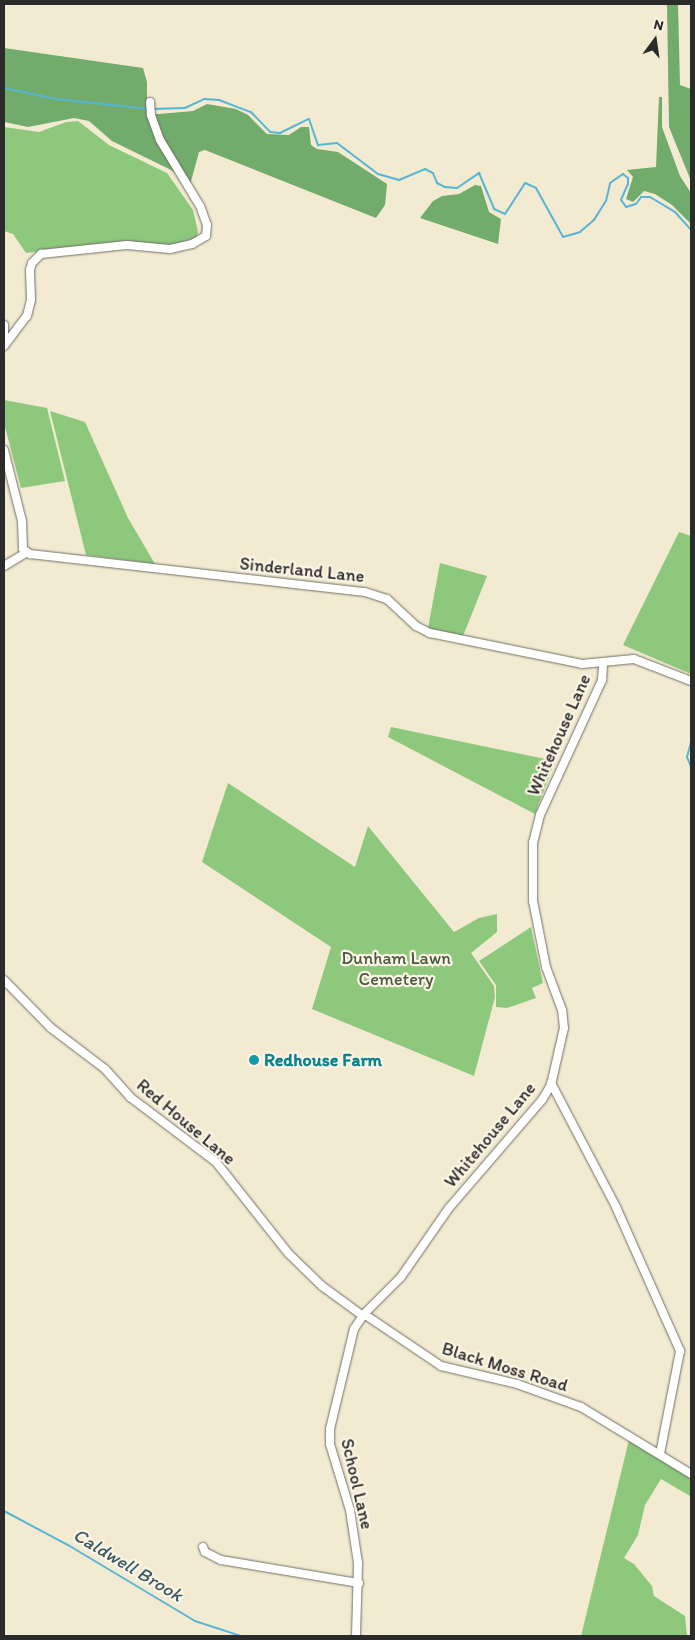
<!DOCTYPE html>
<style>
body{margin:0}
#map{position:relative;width:695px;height:1640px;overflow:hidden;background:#f2ebd1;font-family:Itim,sans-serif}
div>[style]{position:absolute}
.green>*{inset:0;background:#8dc87d}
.forest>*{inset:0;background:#72ac6c}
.stream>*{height:2px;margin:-1px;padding:0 1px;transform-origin:1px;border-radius:1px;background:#57b5d5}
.roads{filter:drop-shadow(0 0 1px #716e65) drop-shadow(0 0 1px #716e65)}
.minor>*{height:8px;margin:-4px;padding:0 4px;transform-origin:4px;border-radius:4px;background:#fff}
.dots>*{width:14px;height:14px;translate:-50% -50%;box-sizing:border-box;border:2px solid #fcf5e5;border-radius:50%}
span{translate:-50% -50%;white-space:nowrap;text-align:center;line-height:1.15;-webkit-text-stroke:4.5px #fcf5e5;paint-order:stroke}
.street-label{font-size:18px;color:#2b2b2b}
.park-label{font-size:18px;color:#485a44}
.culture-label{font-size:18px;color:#0d838f;font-weight:700}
.left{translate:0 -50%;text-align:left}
.water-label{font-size:19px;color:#3a5b66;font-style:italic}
.frame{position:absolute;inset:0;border:5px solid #2b2b2b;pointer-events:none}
.north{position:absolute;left:630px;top:15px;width:50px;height:50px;-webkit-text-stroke:4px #fcf5e5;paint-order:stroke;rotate:14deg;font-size:14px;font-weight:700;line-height:20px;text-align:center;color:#2b2b2b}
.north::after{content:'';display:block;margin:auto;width:18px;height:22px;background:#2b2b2b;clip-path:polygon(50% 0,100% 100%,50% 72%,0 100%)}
</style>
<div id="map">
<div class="green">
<div style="clip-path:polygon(78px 121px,109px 145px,167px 173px,193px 210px,198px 232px,196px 238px,173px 245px,123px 242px,26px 253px,13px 234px,4px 231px,4px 127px,39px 132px,66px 122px)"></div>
<div style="clip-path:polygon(4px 400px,47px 408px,65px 481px,21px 488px,4px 423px)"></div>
<div style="clip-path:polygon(50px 411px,85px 422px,128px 518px,155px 564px,86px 555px)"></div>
<div style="clip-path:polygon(679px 532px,691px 536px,691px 674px,623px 645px)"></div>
<div style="clip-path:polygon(440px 563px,487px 576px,463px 636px,428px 628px)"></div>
<div style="clip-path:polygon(391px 727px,555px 761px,535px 814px,388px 737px)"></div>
<div style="clip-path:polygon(228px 783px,355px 867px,368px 826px,454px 932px,479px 918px,497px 914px,497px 932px,471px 953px,494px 986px,495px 997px,474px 1076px,312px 1009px,331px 947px,202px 862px)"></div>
<div style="clip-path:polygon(531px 927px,543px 983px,532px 988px,536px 998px,507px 1008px,496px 1007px,496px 985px,479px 961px)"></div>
<div style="clip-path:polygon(629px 1440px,691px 1477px,690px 1496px,661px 1479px,645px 1505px,638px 1535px,624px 1558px,634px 1564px,652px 1586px,654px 1596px,685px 1616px,687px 1636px,581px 1636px)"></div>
</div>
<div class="forest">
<div style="clip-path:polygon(667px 4px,678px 4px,680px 85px,691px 89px,691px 181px,669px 127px)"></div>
<div style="clip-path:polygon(4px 48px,143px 68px,147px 82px,147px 115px,193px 111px,207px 104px,236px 109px,248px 115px,267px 134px,289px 135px,301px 127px,309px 127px,311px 145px,317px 149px,338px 152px,387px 184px,385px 205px,376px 218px,205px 150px,199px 152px,190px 185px,171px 170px,112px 141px,89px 121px,74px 118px,28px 127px,4px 122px)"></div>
<div style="clip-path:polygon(659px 97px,662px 97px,662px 127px,680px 176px,691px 193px,691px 224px,672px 205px,655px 194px,644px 191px,633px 202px,626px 199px,633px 177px,627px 170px,656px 167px)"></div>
<div style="clip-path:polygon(475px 185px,481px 186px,489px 212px,501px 219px,498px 244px,420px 218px,433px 201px,442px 196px,459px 194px)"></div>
</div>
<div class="stream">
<div style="left:4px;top:88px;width:53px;rotate:11.9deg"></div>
<div style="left:56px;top:99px;width:94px;rotate:6.1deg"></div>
<div style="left:153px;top:109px;width:32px;rotate:-2deg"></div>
<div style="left:185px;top:108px;width:21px;rotate:-25deg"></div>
<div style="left:204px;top:99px;width:15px;rotate:4deg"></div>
<div style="left:219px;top:100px;width:34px;rotate:21deg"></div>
<div style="left:251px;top:112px;width:28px;rotate:46deg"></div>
<div style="left:270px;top:132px;width:10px;rotate:6deg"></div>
<div style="left:280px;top:133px;width:32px;rotate:-26deg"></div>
<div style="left:309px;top:119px;width:28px;rotate:71deg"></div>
<div style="left:318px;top:145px;width:19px;rotate:-6deg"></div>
<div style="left:337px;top:143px;width:51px;rotate:37.1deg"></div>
<div style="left:378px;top:174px;width:22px;rotate:16deg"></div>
<div style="left:399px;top:180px;width:28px;rotate:-23deg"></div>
<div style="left:425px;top:169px;width:9px;rotate:27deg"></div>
<div style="left:433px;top:173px;width:11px;rotate:68deg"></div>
<div style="left:437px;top:183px;width:9px;rotate:27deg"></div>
<div style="left:445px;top:187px;width:12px;rotate:5deg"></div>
<div style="left:457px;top:188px;width:27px;rotate:-34deg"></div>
<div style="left:479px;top:173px;width:39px;rotate:67deg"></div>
<div style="left:494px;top:209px;width:12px;rotate:24deg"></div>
<div style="left:505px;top:214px;width:37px;rotate:-57deg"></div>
<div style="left:525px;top:183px;width:12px;rotate:24deg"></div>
<div style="left:536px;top:188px;width:56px;rotate:61.1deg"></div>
<div style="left:563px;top:237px;width:18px;rotate:-16deg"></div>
<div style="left:580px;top:232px;width:18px;rotate:-41deg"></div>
<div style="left:594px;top:220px;width:22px;rotate:-58deg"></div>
<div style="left:606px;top:201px;width:18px;rotate:-77deg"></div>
<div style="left:610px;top:183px;width:16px;rotate:-35deg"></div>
<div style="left:623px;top:174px;width:6px;rotate:39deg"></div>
<div style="left:628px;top:178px;width:6px;rotate:90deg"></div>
<div style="left:628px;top:184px;width:17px;rotate:114deg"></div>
<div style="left:621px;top:200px;width:9px;rotate:54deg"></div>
<div style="left:626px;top:207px;width:10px;rotate:-17deg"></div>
<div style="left:636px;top:204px;width:9px;rotate:-54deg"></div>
<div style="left:641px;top:197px;width:9px"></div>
<div style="left:650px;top:197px;width:29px;rotate:31deg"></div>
<div style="left:675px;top:212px;width:24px;rotate:48deg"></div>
<div style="left:691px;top:742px;width:16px;rotate:105deg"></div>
<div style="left:687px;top:757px;width:11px;rotate:68deg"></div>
<div style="left:4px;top:1511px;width:72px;rotate:28deg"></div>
<div style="left:68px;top:1545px;width:148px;rotate:30.9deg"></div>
<div style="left:195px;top:1621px;width:48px;rotate:18.1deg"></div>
</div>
<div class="roads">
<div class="minor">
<div style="left:4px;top:325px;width:14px;rotate:90deg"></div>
<div style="left:4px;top:346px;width:38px;rotate:-53deg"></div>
<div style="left:27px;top:316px;width:16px;rotate:-76deg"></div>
<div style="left:31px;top:300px;width:30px;rotate:-92deg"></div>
<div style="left:30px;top:270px;width:7px;rotate:-74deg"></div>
<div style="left:32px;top:263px;width:13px;rotate:-45deg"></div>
<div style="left:41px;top:254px;width:86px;rotate:-6deg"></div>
<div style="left:127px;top:245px;width:43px;rotate:5.3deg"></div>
<div style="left:170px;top:249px;width:23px;rotate:-13deg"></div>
<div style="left:192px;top:244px;width:16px;rotate:-30deg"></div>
<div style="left:206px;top:236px;width:11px;rotate:-85deg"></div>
<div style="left:207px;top:225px;width:20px;rotate:-110deg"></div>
<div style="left:200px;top:206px;width:77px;rotate:-121.2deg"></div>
<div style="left:160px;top:140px;width:27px;rotate:-110deg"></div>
<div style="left:151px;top:115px;width:13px;rotate:-94deg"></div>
<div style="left:4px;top:450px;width:73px;rotate:75.8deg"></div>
<div style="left:22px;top:521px;width:28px;rotate:88deg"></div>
<div style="left:23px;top:549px;width:9px;rotate:36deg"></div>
<div style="left:30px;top:554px;width:337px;rotate:6.5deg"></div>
<div style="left:365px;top:592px;width:23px;rotate:18deg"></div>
<div style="left:387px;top:599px;width:40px;rotate:43deg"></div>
<div style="left:416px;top:626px;width:16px;rotate:27deg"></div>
<div style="left:430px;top:633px;width:155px;rotate:11.5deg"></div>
<div style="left:582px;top:664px;width:52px;rotate:-5.5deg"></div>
<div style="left:634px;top:659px;width:61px;rotate:21.1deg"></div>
<div style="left:4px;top:566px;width:26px;rotate:-31deg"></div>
<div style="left:4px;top:980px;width:67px;rotate:45.6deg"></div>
<div style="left:51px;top:1028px;width:68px;rotate:37.2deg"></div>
<div style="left:105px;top:1069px;width:38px;rotate:48deg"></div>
<div style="left:130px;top:1097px;width:108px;rotate:37.1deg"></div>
<div style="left:216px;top:1162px;width:117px;rotate:51.6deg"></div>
<div style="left:289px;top:1254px;width:46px;rotate:44.1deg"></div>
<div style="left:322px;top:1286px;width:51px;rotate:36.2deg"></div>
<div style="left:551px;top:1083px;width:140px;rotate:62.3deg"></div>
<div style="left:616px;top:1207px;width:158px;rotate:66deg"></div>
<div style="left:680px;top:1351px;width:105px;rotate:101deg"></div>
<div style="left:364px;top:1314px;width:93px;rotate:34deg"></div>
<div style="left:441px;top:1366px;width:78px;rotate:13.3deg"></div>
<div style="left:517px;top:1384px;width:68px;rotate:19.8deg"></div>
<div style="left:581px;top:1407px;width:129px;rotate:31.3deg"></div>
<div style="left:203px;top:1547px;width:5px;rotate:68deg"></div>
<div style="left:205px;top:1552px;width:18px;rotate:27deg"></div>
<div style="left:221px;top:1560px;width:140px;rotate:9.5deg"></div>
<div style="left:356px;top:1636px;width:73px;rotate:-88.4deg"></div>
<div style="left:358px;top:1563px;width:54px;rotate:-98.6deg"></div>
<div style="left:350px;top:1510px;width:69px;rotate:-106.9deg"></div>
<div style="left:330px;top:1444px;width:15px;rotate:-90deg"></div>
<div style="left:330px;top:1429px;width:103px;rotate:-76.5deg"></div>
<div style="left:354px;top:1329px;width:18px;rotate:-56deg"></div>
<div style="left:364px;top:1314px;width:52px;rotate:-45deg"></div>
<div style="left:401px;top:1277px;width:84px;rotate:-55.2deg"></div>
<div style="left:449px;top:1208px;width:143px;rotate:-49.3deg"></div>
<div style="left:542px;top:1100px;width:17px;rotate:-59deg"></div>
<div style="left:551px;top:1085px;width:58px;rotate:-77.2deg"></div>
<div style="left:564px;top:1028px;width:18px;rotate:-96deg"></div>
<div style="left:562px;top:1010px;width:46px;rotate:-110.4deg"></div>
<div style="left:546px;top:967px;width:67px;rotate:-101.1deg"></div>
<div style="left:533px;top:901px;width:58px;rotate:-90deg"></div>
<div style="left:533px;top:843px;width:29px;rotate:-76deg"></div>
<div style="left:540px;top:815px;width:149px;rotate:-65.3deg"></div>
<div style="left:602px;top:680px;width:16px;rotate:-86deg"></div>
</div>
</div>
<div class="dots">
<div style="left:254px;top:1060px;background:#0f9aa8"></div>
</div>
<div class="street-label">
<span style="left:302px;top:570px;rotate:6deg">Sinderland Lane</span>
<span style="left:559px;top:735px;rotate:-66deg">Whitehouse Lane</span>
<span style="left:186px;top:1122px;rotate:40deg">Red House Lane</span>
<span style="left:490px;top:1135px;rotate:-50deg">Whitehouse Lane</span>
<span style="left:505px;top:1367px;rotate:17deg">Black Moss Road</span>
<span style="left:357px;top:1484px;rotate:77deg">School Lane</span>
</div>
<div class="park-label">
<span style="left:396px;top:969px">Dunham Lawn<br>Cemetery</span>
</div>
<div class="culture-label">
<span class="left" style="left:264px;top:1060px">Redhouse Farm</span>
</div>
<div class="water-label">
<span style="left:128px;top:1565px;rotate:31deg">Caldwell Brook</span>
</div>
<div class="frame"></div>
<div class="north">N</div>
</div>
